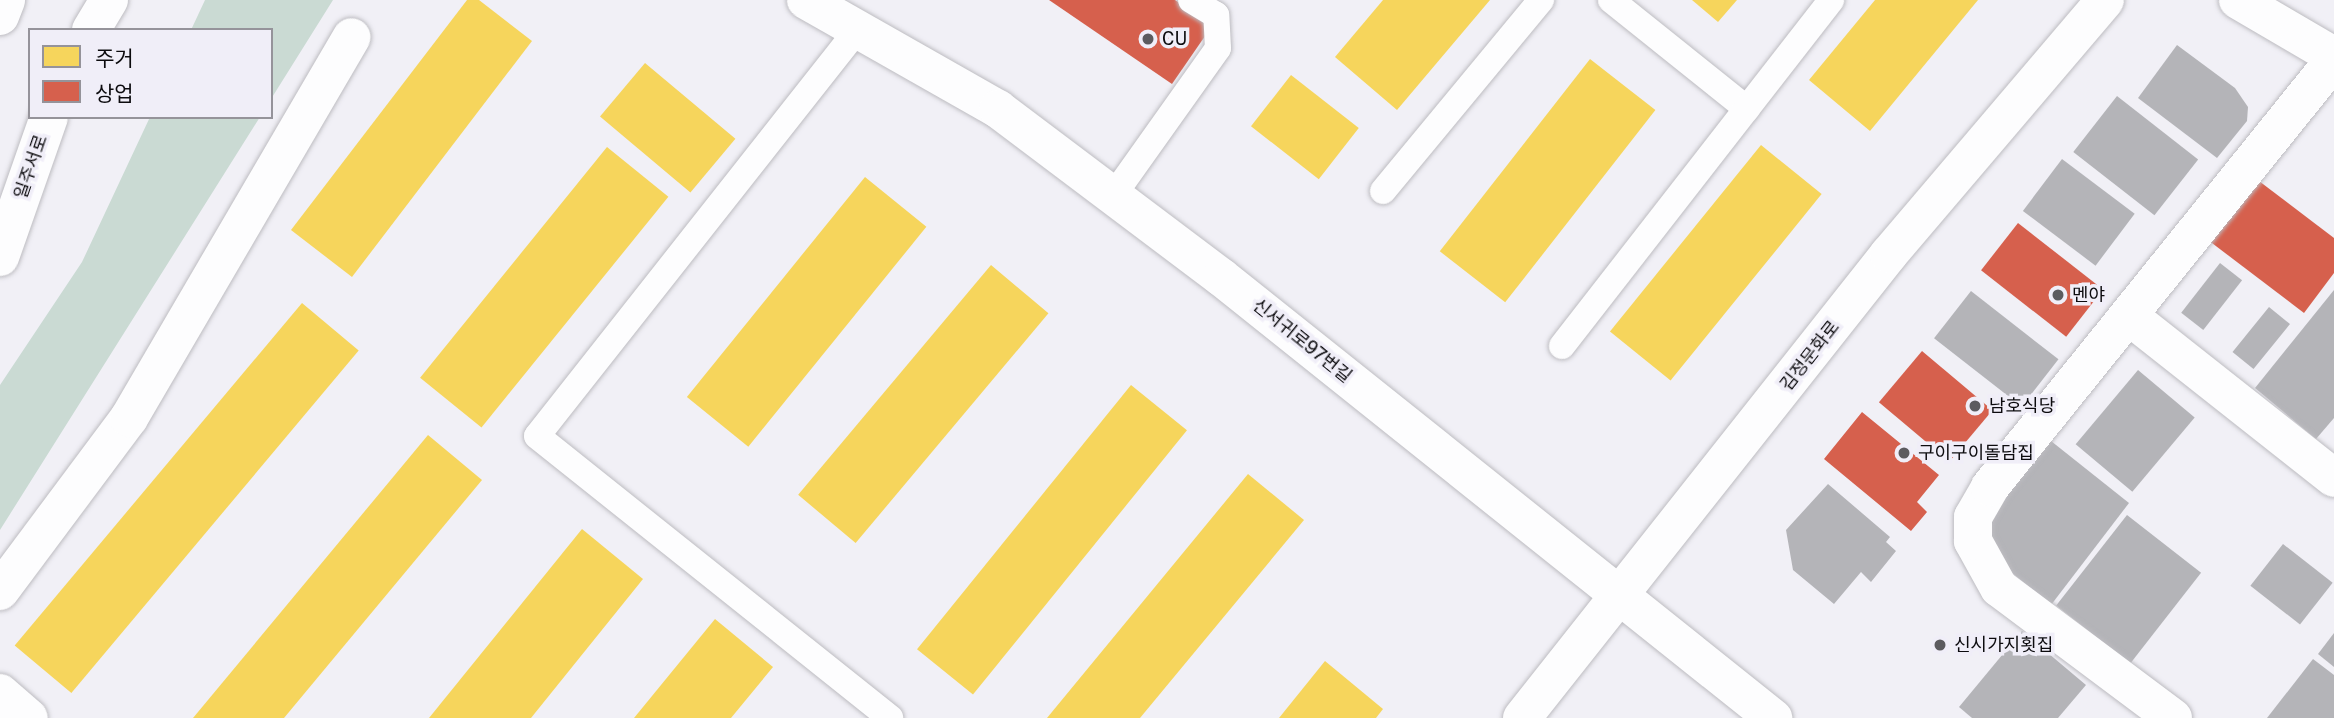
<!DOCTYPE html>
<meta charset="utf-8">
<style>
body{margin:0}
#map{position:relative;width:2334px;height:718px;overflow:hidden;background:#f1f0f6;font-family:"Public Sans","Noto Sans KR",sans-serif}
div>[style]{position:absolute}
.green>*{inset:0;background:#cadad3}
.homes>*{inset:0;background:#f6d55c;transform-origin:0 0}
.shops>*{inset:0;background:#d6604d;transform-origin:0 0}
.building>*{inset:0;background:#b4b4b8;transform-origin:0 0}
.roads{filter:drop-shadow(0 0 2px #bdbcc1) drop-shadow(0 0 2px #bdbcc1)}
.service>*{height:26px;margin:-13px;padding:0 13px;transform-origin:13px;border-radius:13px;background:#fdfdfe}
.minor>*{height:38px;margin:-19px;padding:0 19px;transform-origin:19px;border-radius:19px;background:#fdfdfe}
.tertiary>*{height:38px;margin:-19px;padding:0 19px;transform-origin:19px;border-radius:19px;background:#fdfdfe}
.secondary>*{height:38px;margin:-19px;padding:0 19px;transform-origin:19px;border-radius:19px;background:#fdfdfe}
.dots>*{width:19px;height:19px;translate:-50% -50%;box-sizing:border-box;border:4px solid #f0eef8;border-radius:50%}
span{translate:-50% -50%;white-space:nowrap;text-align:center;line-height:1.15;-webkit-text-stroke:7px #f0eef8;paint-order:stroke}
.poi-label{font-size:18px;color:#0c0b0e}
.left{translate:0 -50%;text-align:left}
.street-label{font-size:18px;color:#0c0b0e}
.legend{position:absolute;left:28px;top:28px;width:245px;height:91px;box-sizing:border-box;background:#f0eef8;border:2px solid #95939a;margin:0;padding:9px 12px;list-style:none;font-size:21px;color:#0c0b0e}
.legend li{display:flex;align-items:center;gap:14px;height:35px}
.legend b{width:35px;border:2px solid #95939a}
</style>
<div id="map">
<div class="green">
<div style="clip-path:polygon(205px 0,333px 0,271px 99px,271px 30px,191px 30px)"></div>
<div style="clip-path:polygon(150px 117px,260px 117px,0 530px,0 385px,82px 262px)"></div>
</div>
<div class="homes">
<div style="clip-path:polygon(467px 0,479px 0,532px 41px,352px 277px,291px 230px)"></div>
<div style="clip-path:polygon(1383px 0,1490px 0,1397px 110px,1335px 57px)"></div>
<div style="clip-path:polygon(1692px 0,1737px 0,1718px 22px)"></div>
<div style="clip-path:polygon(1875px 0,1978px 0,1870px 131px,1809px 80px)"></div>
<div style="left:1590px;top:59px;width:83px;height:244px;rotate:38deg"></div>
<div style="left:645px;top:63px;width:118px;height:70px;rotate:40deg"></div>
<div style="left:1291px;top:75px;width:86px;height:65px;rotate:38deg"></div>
<div style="left:1761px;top:145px;width:78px;height:240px;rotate:39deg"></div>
<div style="left:607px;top:147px;width:79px;height:297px;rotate:39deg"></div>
<div style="left:865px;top:177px;width:79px;height:283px;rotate:39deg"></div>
<div style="left:991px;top:265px;width:75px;height:300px;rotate:40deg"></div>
<div style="left:302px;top:303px;width:74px;height:447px;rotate:40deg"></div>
<div style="left:1131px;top:385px;width:72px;height:340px;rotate:39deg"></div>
<div style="clip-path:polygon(428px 435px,482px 480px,284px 718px,193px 718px)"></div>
<div style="clip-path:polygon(1248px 474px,1304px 520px,1140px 718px,1047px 718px)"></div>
<div style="clip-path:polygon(582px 529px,643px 579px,531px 718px,429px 718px)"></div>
<div style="clip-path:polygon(715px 619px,773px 667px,731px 718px,634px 718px)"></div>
<div style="clip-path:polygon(1325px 661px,1383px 709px,1376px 718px,1279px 718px)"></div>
</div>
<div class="shops">
<div style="clip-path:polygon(1049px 0,1175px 0,1212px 26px,1172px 84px)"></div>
<div style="clip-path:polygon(2255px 178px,2334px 238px,2334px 273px,2304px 313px,2208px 240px)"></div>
<div style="left:2018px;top:223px;width:108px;height:60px;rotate:38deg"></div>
<div style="left:1922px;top:351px;width:92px;height:67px;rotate:40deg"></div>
<div style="clip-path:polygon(1862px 412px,1939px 475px,1917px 502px,1927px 512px,1911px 531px,1824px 459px)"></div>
</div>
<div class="building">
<div style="clip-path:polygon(2177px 45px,2235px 88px,2248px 107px,2247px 121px,2217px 158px,2138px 98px)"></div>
<div style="left:2117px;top:96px;width:103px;height:71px;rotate:38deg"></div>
<div style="left:2062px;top:159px;width:91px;height:65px;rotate:37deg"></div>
<div style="left:2220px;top:263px;width:28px;height:63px;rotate:38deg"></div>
<div style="clip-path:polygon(2334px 290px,2334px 418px,2316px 439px,2255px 388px)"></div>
<div style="left:1971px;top:291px;width:111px;height:60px;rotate:38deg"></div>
<div style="left:2269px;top:307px;width:27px;height:58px;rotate:39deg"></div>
<div style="left:2138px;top:370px;width:74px;height:97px;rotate:40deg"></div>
<div style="clip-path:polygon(2051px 441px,2129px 503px,2051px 605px,1992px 556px,1989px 518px)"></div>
<div style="clip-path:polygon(1828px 484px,1890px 537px,1886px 542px,1896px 551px,1871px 582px,1861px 572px,1834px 604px,1793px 570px,1786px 530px)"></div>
<div style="left:2127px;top:515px;width:94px;height:115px;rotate:38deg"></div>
<div style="left:2283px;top:544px;width:63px;height:53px;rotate:38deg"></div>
<div style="clip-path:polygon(2022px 631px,2086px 685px,2058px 718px,1972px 718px,1959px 707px)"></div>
<div style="clip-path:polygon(2334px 633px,2334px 667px,2318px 654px)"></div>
<div style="clip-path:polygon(2313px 659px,2334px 675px,2334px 718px,2267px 718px)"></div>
</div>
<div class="roads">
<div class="service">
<div style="left:1611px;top:0;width:174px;rotate:38.7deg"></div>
<div style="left:858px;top:29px;width:518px;rotate:128.26deg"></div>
<div style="left:537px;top:436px;width:452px;rotate:38.6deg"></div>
<div style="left:1383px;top:191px;width:248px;rotate:-50.4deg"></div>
<div style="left:1113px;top:196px;width:181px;rotate:-54.6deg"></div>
<div style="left:1218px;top:48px;width:33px;rotate:-93deg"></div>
<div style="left:1216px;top:15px;width:29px;rotate:-149deg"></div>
<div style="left:1562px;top:346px;width:438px;rotate:-52.1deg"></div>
</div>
<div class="minor">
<div style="left:2238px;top:0;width:111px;rotate:30.3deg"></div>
<div style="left:2129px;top:316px;width:261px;rotate:38.3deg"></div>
<div style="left:0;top:591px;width:216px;rotate:-53.3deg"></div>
<div style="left:129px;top:418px;width:441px;rotate:-59.7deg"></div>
<div style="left:0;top:693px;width:38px;rotate:41deg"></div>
<div style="left:2173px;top:718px;width:217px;rotate:-143.2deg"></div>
<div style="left:1999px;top:588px;width:54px;rotate:-119deg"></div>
<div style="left:1973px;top:541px;width:24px;rotate:-90deg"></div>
<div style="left:1973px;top:517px;width:34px;rotate:-60deg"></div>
<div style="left:1990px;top:487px;width:548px;rotate:-51.14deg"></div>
</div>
<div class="tertiary">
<div style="left:806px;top:0;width:221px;rotate:29.6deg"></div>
<div style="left:998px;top:109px;width:279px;rotate:37deg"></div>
<div style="left:1221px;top:277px;width:707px;rotate:38.62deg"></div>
<div style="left:1522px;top:718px;width:592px;rotate:-51.66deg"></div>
<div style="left:1889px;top:254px;width:333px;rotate:-49.6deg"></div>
</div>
<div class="secondary">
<div style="left:0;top:16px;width:17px;rotate:-69deg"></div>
<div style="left:91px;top:30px;width:35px;rotate:-59deg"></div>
<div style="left:0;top:257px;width:148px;rotate:-70.7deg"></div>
</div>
</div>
<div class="dots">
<div style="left:1148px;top:39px;background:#5c5b5f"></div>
<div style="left:2058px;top:295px;background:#5c5b5f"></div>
<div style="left:1975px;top:406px;background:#5c5b5f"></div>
<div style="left:1904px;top:453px;background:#5c5b5f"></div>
<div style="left:1940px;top:645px;background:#5c5b5f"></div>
</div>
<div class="poi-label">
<span class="left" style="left:1162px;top:39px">CU</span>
<span class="left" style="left:2072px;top:295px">멘야</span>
<span class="left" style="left:1989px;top:406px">남호식당</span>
<span class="left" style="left:1918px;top:453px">구이구이돌담집</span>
<span class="left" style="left:1954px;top:645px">신시가지횟집</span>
</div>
<div class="street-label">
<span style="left:31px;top:167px;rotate:-71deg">일주서로</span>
<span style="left:1302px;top:341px;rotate:39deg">신서귀로97번길</span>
<span style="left:1810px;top:356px;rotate:-52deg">김정문화로</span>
</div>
<ul class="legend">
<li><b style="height:19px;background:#f6d55c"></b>주거</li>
<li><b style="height:19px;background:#d6604d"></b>상업</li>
</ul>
</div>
